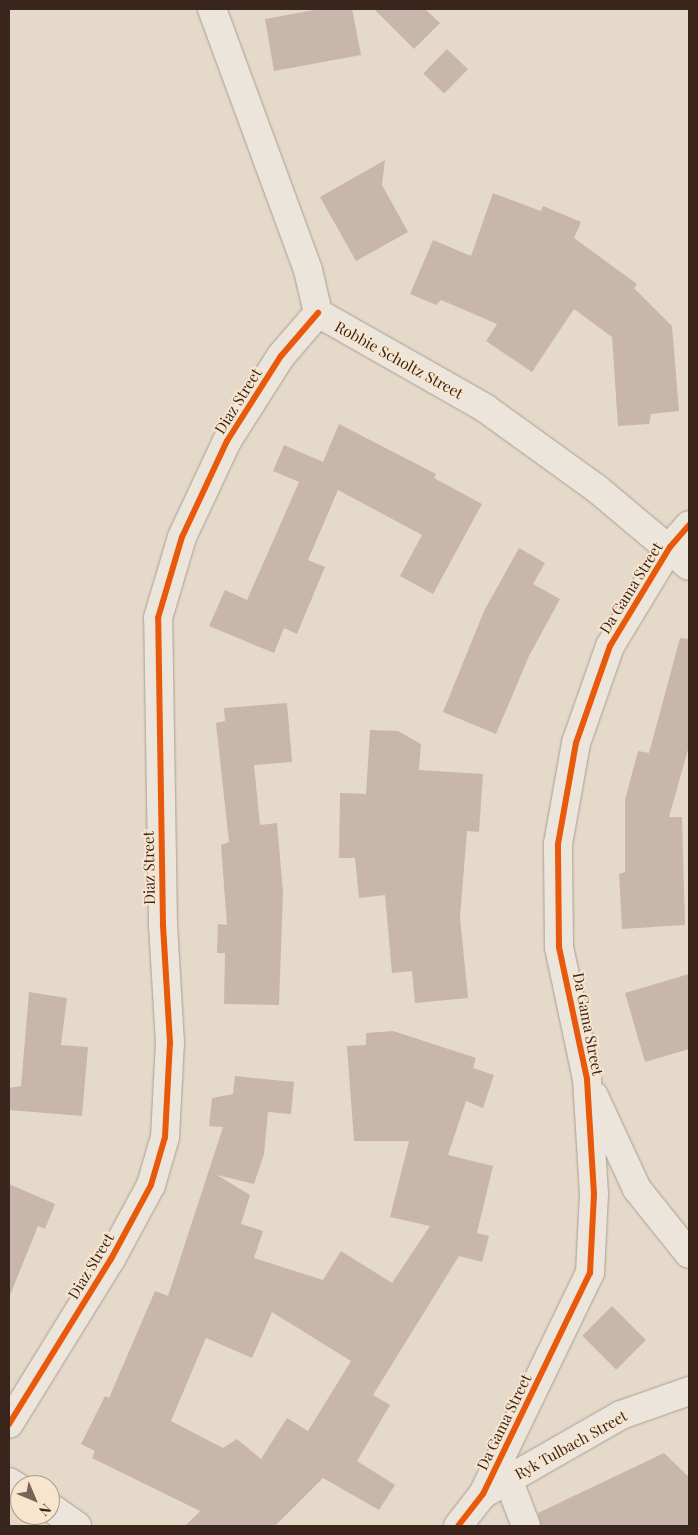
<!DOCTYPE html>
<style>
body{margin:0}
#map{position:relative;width:698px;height:1535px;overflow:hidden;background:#e5d9c9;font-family:"Playfair Display",serif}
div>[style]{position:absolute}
.building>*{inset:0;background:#c9b6aa;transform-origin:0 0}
.roads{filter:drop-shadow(0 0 1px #aa9e93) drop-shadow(0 0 1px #aa9e93)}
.minor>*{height:28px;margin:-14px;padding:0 14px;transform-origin:14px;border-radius:14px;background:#ece5dc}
.cycleway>*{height:6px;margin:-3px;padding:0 3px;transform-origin:3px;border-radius:3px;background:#e8590c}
span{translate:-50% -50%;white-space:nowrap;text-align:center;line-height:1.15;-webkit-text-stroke:4px #f8e5ce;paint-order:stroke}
.street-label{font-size:15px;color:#39251b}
.frame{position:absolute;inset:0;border:10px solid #39251b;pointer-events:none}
.north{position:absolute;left:10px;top:1475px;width:50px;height:50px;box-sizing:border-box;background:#f8e5ce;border:1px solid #ac9886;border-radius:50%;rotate:135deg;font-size:14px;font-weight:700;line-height:20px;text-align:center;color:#39251b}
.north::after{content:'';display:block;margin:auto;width:18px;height:22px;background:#756458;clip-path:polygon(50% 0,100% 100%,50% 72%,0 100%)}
</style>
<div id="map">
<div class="building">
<div style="clip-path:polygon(320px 9px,352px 9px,361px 55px,274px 71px,265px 19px)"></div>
<div style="clip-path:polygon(374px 9px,425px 9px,440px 23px,414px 49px)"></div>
<div style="left:447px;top:49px;width:29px;height:34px;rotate:44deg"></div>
<div style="clip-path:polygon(385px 160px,382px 185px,408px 232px,356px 261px,320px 197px)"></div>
<div style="clip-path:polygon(493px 193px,541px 211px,543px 206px,581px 222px,574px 238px,637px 284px,634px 288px,672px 326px,679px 411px,651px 414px,649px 424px,618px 426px,612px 337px,574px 309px,532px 372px,486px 341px,497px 324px,441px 300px,436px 305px,410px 294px,433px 240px,471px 256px)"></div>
<div style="clip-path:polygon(339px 424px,436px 474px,434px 478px,482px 504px,433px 594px,400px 576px,422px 535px,338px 490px,308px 560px,325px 567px,297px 634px,284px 628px,274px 653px,209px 626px,225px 590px,247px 600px,299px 482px,273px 471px,284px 445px,323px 462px)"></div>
<div style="clip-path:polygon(519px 548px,545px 563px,533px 584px,560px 599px,529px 656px,496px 734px,443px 712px,484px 611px)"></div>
<div style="clip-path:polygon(680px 638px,689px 639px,689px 746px,669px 817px,682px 817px,685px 925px,622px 929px,619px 874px,625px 872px,625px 800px,638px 751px,649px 753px)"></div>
<div style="clip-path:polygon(287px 703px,292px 762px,254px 765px,260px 825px,277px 823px,283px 893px,279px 1005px,224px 1004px,225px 953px,217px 953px,218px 924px,227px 925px,221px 845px,229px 842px,216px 723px,225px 721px,224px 708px)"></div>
<div style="clip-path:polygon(370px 730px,398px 731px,421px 744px,419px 770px,483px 774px,479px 832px,467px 831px,460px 917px,468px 998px,415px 1003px,412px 971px,392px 973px,385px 895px,359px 898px,355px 858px,339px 858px,340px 793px,366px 794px)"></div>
<div style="clip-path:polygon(689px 974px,689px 1049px,645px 1062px,625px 993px)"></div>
<div style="clip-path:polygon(29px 992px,67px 998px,61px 1045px,88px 1047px,82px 1116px,9px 1110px,9px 1088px,21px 1086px)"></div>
<div style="clip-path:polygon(evenodd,393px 1031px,476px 1058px,473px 1068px,494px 1075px,483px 1108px,466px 1101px,448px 1155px,493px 1166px,477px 1233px,489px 1236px,482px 1262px,459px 1256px,373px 1395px,390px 1405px,357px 1461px,395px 1485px,379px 1510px,323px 1478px,275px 1526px,185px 1526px,200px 1511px,92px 1458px,95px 1451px,81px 1444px,105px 1396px,109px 1398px,155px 1291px,168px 1296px,223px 1127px,209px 1126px,212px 1098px,233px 1094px,235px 1076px,294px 1082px,291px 1114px,268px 1112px,264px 1154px,254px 1184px,217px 1175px,250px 1195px,241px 1224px,263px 1231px,254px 1258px,323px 1280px,341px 1251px,392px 1283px,430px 1226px,390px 1217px,409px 1141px,354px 1141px,347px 1046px,366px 1045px,366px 1033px,393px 1031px,272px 1312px,351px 1361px,308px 1431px,287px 1418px,261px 1459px,237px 1439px,223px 1448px,171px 1421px,206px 1338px,252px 1358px,272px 1312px)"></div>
<div style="clip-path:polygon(9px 1184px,55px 1204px,45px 1229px,38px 1226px,10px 1295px)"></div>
<div style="left:612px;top:1306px;width:48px;height:42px;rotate:45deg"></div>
<div style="clip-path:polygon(664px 1453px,689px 1477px,689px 1526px,541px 1526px,538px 1513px)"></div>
</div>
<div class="roads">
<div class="minor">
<div style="left:212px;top:9px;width:278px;rotate:69.8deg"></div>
<div style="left:308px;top:270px;width:44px;rotate:76.9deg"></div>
<div style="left:318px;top:313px;width:192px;rotate:29.6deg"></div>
<div style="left:485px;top:408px;width:137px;rotate:35.8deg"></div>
<div style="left:596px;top:488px;width:121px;rotate:40deg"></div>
<div style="left:594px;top:1096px;width:102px;rotate:65.2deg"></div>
<div style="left:637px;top:1189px;width:83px;rotate:51.3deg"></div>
<div style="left:9px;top:1424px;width:194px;rotate:-58.3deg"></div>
<div style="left:111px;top:1259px;width:84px;rotate:-61.6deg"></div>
<div style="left:151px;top:1185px;width:50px;rotate:-73.7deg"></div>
<div style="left:165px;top:1137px;width:94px;rotate:-87deg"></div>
<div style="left:170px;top:1043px;width:118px;rotate:-93.4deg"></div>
<div style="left:163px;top:925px;width:307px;rotate:-90.9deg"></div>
<div style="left:158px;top:618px;width:84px;rotate:-73.5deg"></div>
<div style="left:182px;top:537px;width:106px;rotate:-64.9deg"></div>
<div style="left:227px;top:441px;width:101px;rotate:-57.6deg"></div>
<div style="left:281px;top:356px;width:57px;rotate:-49.3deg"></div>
<div style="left:508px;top:1479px;width:50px;rotate:69deg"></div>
<div style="left:9px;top:1482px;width:13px;rotate:32deg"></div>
<div style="left:483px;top:1494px;width:159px;rotate:-29.8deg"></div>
<div style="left:621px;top:1415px;width:72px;rotate:-19.4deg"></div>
<div style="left:50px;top:1507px;width:33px;rotate:35deg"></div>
<div style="left:458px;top:1526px;width:41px;rotate:-52deg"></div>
<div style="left:483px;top:1494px;width:246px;rotate:-64.2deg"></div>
<div style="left:590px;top:1273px;width:79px;rotate:-87.1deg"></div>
<div style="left:594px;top:1194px;width:115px;rotate:-93.5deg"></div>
<div style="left:587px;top:1079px;width:135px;rotate:-102deg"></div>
<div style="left:559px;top:947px;width:103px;rotate:-90.6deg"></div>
<div style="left:558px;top:844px;width:103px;rotate:-79.9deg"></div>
<div style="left:576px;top:743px;width:103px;rotate:-70.7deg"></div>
<div style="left:610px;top:646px;width:116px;rotate:-58.8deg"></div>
<div style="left:670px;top:547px;width:29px;rotate:-49deg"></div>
</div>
</div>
<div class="cycleway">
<div style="left:9px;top:1424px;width:194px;rotate:-58.3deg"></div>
<div style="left:111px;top:1259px;width:84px;rotate:-61.6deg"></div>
<div style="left:151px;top:1185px;width:50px;rotate:-73.7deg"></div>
<div style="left:165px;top:1137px;width:94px;rotate:-87deg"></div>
<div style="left:170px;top:1043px;width:118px;rotate:-93.4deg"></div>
<div style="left:163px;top:925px;width:307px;rotate:-90.9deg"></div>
<div style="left:158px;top:618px;width:84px;rotate:-73.5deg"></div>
<div style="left:182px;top:537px;width:106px;rotate:-64.9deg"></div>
<div style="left:227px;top:441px;width:101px;rotate:-57.6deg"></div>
<div style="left:281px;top:356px;width:57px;rotate:-49.3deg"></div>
<div style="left:458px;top:1526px;width:41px;rotate:-52deg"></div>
<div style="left:483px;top:1494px;width:246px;rotate:-64.2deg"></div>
<div style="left:590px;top:1273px;width:79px;rotate:-87.1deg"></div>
<div style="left:594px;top:1194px;width:115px;rotate:-93.5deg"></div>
<div style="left:587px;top:1079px;width:135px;rotate:-102deg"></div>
<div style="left:559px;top:947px;width:103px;rotate:-90.6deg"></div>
<div style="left:558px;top:844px;width:103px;rotate:-79.9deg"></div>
<div style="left:576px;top:743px;width:103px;rotate:-70.7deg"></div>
<div style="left:610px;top:646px;width:116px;rotate:-58.8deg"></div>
<div style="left:670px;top:547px;width:29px;rotate:-49deg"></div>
</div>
<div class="street-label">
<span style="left:399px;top:360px;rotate:29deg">Robbie Scholtz Street</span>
<span style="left:238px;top:401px;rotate:-58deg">Diaz Street</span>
<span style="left:631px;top:588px;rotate:-58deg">Da Gama Street</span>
<span style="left:149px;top:868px;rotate:-91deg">Diaz Street</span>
<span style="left:588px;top:1024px;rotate:79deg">Da Gama Street</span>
<span style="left:91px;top:1266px;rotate:-59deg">Diaz Street</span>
<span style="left:504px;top:1422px;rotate:-64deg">Da Gama Street</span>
<span style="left:571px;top:1445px;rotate:-29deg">Ryk Tulbach Street</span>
</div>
<div class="frame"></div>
<div class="north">N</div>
</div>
